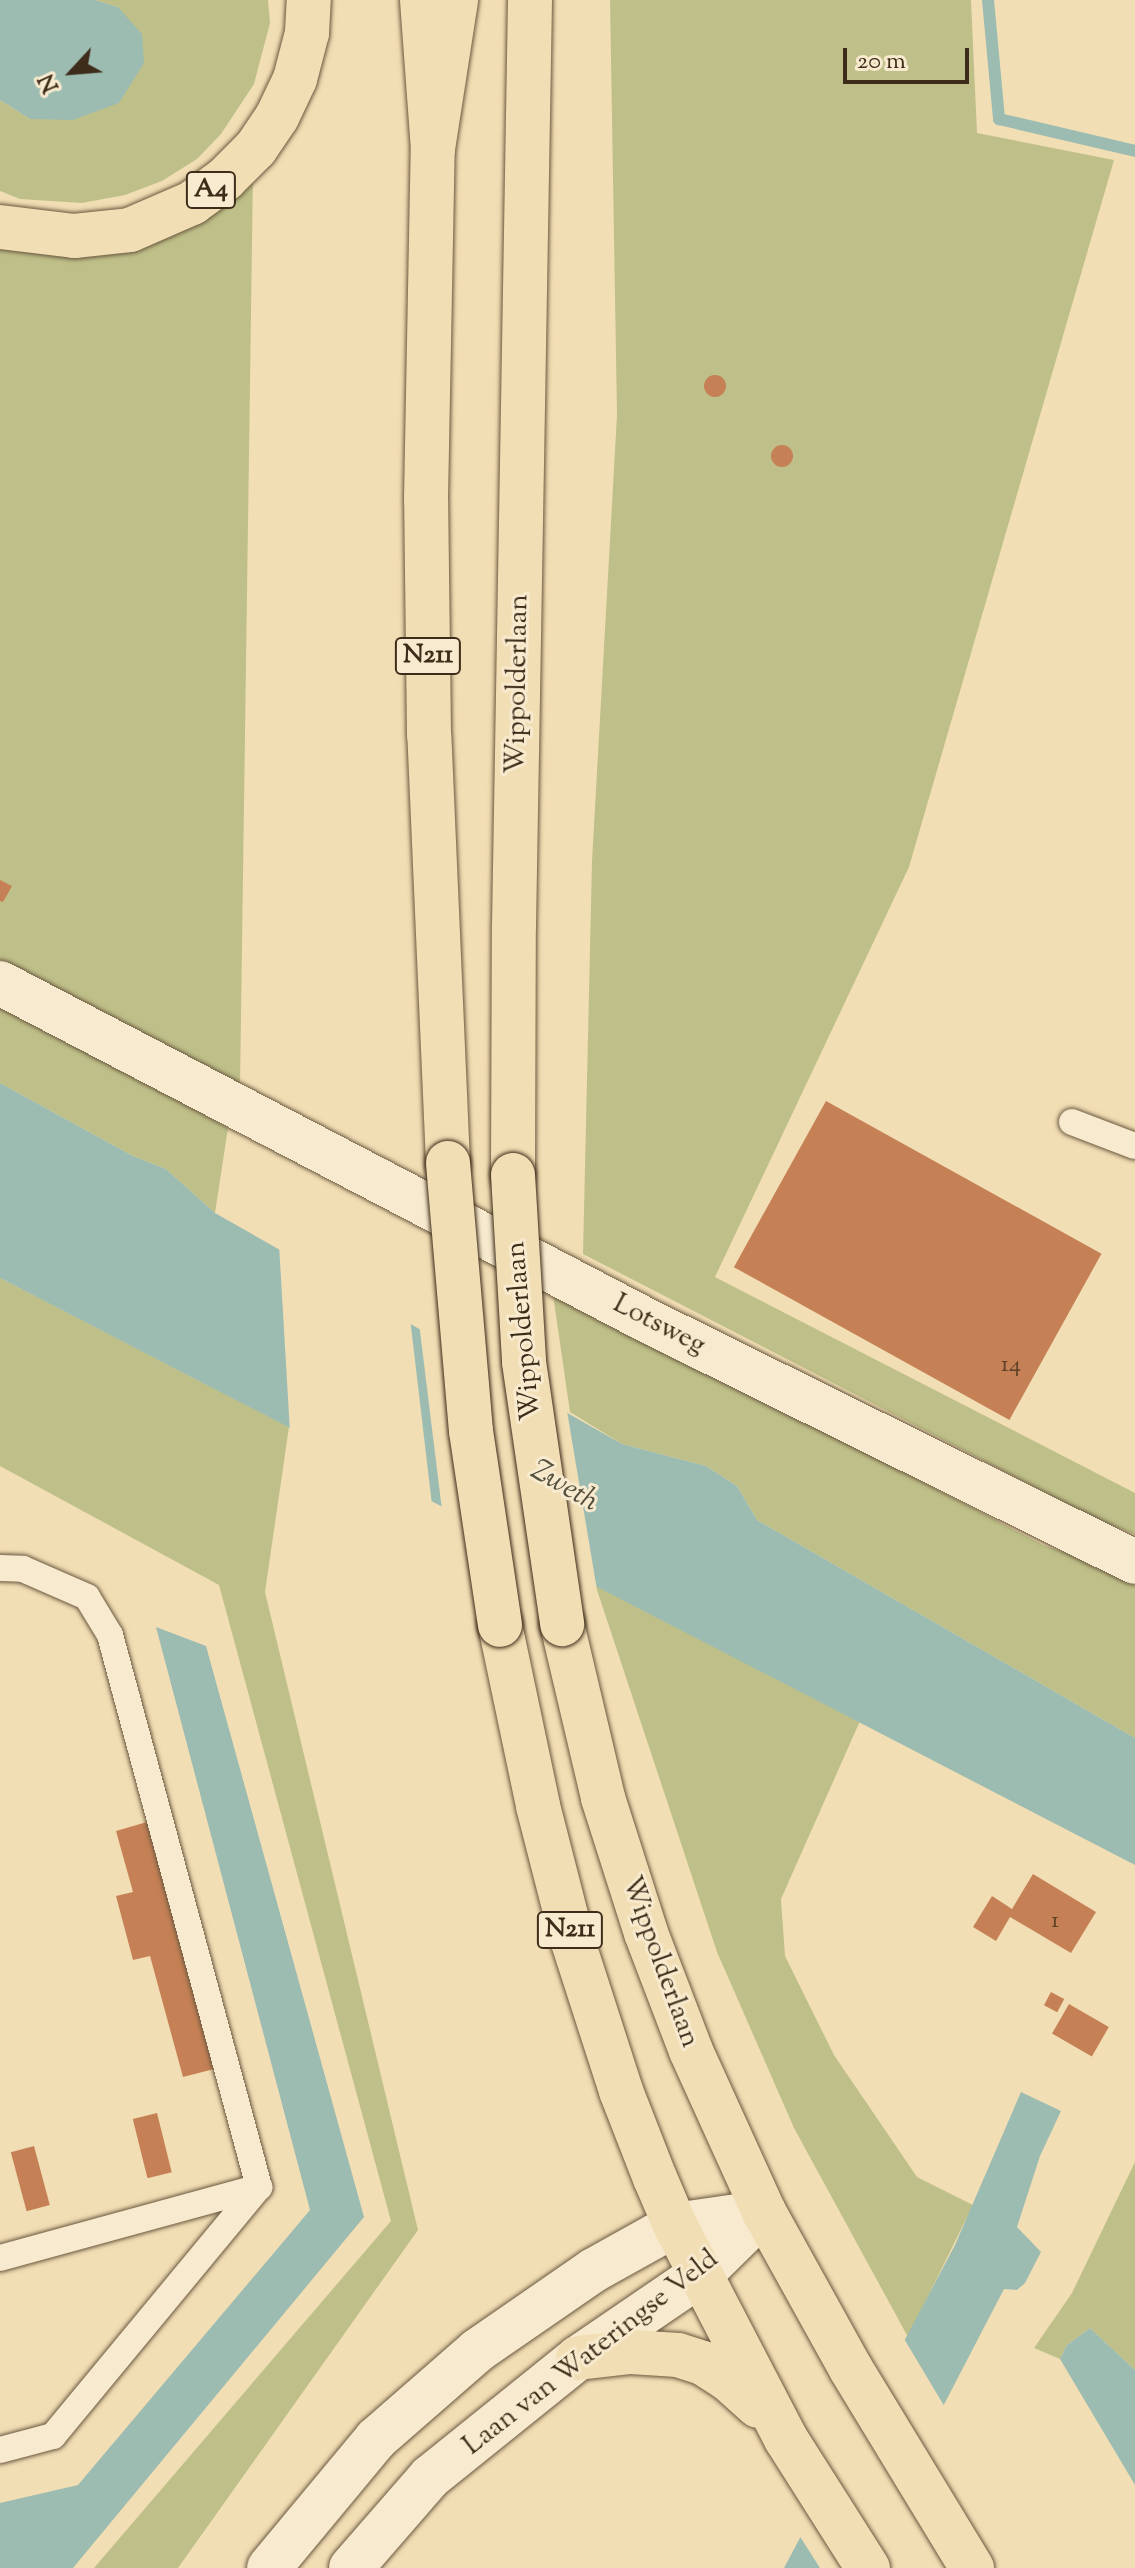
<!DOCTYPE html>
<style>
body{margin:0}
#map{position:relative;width:1135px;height:2568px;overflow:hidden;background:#f2deb4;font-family:"Sorts Mill Goudy",serif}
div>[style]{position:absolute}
.green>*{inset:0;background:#bfc089}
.water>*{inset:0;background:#9cbcb2}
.pier>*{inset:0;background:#f2deb4}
.stream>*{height:12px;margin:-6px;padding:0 6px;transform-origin:6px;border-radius:6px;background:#9cbcb2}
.building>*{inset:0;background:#c58155;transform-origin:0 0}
.round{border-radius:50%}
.roads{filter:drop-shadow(0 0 2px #6a5840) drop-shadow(0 0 2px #6a5840)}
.lane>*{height:26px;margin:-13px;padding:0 13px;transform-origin:13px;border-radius:13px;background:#f7eace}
.street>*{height:44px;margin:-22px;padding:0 22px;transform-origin:22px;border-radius:22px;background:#f7eace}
.secondary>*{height:44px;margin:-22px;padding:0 22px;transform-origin:22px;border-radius:22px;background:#f7eace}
.primary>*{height:44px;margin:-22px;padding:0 22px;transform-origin:22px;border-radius:22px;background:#f2deb4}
.highway>*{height:44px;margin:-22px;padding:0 22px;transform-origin:22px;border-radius:22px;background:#f2deb4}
.bridges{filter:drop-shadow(0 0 2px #3d2c19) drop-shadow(0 0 2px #3d2c19)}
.primary-bridge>*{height:44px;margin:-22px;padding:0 22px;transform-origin:22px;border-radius:22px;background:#f2deb4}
span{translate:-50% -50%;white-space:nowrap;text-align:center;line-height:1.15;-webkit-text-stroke:6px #f7eace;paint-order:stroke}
.number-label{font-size:24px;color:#5f4128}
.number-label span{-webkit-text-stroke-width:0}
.shield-label span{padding:2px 6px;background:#f7eace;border:2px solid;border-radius:6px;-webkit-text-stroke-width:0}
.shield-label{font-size:26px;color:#3d2c19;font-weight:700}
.street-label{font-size:28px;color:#3d2c19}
.water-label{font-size:30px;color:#55503f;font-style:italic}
.north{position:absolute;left:32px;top:32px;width:80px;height:80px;-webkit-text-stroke:6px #f7eace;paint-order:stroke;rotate:244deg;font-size:22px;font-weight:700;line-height:32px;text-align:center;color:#3d2c19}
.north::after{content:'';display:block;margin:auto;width:28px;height:36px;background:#3d2c19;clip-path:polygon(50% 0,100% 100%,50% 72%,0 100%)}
.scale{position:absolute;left:843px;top:48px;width:126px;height:36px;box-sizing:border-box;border:4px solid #3d2c19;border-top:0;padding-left:10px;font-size:24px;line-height:28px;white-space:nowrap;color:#3d2c19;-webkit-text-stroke:6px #f7eace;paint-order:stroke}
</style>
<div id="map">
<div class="green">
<div style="clip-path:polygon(95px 0,268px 0,270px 23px,254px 84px,221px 134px,197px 159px,162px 181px,125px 195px,82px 203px,20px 199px,0 191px,0 100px,30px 119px,118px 7px)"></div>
<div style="clip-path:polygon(610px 0,971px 0,977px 133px,1114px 160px,909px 867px,715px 1277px,1135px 1493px,1135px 1534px,1103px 1522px,583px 1254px,592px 861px,617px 415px)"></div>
<div style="clip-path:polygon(253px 173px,240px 1086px,0 967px,0 245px)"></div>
<div style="clip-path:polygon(0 1002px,228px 1128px,215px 1213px,166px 1169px,133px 1156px,0 1083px)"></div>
<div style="clip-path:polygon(0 1278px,289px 1427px,265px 1592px,418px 2230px,178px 2568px,94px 2568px,391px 2221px,219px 1585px,0 1466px)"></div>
<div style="clip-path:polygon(552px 1288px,1043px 1545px,1135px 1578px,1135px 1738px,757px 1520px,737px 1486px,706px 1466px,622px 1444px,570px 1412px)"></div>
<div style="clip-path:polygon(595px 1584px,860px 1721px,781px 1899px,785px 1956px,834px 2055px,917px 2177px,973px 2205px,908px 2337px,794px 2128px,717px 1952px)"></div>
<div style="clip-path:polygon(1135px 2162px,1135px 2370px,1090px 2328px,1067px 2345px,1060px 2359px,1034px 2348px,1072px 2293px)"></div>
</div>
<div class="water">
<div style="clip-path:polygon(0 0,95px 0,118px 7px,142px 34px,144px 63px,119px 103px,73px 120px,30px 119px,0 100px)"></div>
<div style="clip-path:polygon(0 1083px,133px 1156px,166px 1169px,215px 1213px,622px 1444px,706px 1466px,737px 1486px,757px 1520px,1135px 1738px,1135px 1865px,0 1278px)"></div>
<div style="clip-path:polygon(156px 1627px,206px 1646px,364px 2217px,73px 2568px,0 2568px,0 2503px,78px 2485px,310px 2210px)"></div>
<div style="clip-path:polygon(1021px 2092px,1061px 2111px,1040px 2156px,1017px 2227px,1041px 2252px,1025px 2283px,1017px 2290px,1004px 2289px,859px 2568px,784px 2568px,955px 2245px)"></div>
<div style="clip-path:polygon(1090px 2328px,1135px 2370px,1135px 2485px,1060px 2359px,1067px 2345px)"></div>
</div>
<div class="pier">
<div style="clip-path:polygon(279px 1244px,410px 1318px,432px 1505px,290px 1432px)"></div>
<div style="clip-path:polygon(419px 1323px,566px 1405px,597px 1590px,442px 1510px)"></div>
<div style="clip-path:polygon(903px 2337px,946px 2409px,864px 2568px,820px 2568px,799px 2535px)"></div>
</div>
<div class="stream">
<div style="left:988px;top:0;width:120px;rotate:84.7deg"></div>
<div style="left:999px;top:119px;width:140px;rotate:13.2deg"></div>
</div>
<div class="building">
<div class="round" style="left:704px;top:375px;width:22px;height:22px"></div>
<div class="round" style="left:771px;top:445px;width:22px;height:22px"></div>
<div style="clip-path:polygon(0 880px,12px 886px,3px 902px,0 901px)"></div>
<div style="left:826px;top:1101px;width:315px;height:190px;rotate:29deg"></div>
<div style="clip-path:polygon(147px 1822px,214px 2069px,183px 2077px,150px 1956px,133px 1960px,116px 1896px,133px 1892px,116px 1831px)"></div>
<div style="clip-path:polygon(1033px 1874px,1096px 1912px,1071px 1953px,1010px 1917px,996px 1941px,973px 1927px,992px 1896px,1012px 1909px)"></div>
<div style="left:1051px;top:1992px;width:15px;height:15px;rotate:28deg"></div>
<div style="left:1069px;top:2004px;width:46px;height:34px;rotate:30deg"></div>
<div style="left:157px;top:2113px;width:61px;height:25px;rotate:76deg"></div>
<div style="left:34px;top:2146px;width:61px;height:24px;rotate:75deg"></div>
</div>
<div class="roads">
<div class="lane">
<div style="left:1072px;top:1122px;width:67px;rotate:20.9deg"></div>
<div style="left:0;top:1568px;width:23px;rotate:2deg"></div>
<div style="left:23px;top:1569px;width:70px;rotate:23.6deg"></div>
<div style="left:87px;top:1597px;width:44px;rotate:58.8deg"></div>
<div style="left:110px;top:1635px;width:572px;rotate:74.89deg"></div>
<div style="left:259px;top:2187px;width:323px;rotate:129.6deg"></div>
<div style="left:53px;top:2436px;width:55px;rotate:165.2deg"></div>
<div style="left:0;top:2258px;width:269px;rotate:-15.3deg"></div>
</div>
<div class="street">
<div style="left:0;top:983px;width:731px;rotate:27.55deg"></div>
<div style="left:648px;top:1321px;width:543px;rotate:26.33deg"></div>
</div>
<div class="secondary">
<div style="left:269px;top:2568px;width:168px;rotate:-50.3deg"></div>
<div style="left:376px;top:2439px;width:135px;rotate:-41.1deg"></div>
<div style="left:478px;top:2350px;width:141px;rotate:-34.6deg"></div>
<div style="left:594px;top:2270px;width:93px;rotate:-29.1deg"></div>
<div style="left:675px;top:2225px;width:90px;rotate:-8.3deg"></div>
<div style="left:351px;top:2568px;width:121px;rotate:-49deg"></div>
<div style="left:430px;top:2477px;width:190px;rotate:-38.8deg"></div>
<div style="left:578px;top:2358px;width:149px;rotate:-34.3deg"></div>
<div style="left:701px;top:2274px;width:88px;rotate:-44.5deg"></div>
</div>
<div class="primary">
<div style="left:448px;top:1163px;width:428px;rotate:-92.5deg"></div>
<div style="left:429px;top:735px;width:236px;rotate:-90.7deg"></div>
<div style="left:426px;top:499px;width:350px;rotate:-88.9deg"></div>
<div style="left:433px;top:149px;width:151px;rotate:-81.2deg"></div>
<div style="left:513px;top:1175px;width:249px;rotate:-89.8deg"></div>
<div style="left:514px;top:926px;width:926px;rotate:-89.01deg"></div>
<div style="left:562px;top:1624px;width:179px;rotate:76.7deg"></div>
<div style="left:603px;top:1798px;width:142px;rotate:72.3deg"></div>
<div style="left:646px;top:1933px;width:126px;rotate:69.1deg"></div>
<div style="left:691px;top:2051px;width:177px;rotate:65.6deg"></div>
<div style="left:764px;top:2212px;width:179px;rotate:61deg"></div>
<div style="left:851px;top:2369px;width:233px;rotate:58.7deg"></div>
<div style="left:500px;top:1625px;width:185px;rotate:78.1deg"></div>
<div style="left:538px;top:1806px;width:140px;rotate:75.6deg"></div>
<div style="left:573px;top:1942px;width:157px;rotate:72.1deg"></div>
<div style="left:621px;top:2091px;width:93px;rotate:68.7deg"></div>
<div style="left:655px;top:2178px;width:51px;rotate:66.9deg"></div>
<div style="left:675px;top:2225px;width:241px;rotate:62.6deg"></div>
<div style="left:786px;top:2439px;width:153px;rotate:57.6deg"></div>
<div style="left:578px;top:2358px;width:53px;rotate:-6.5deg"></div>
<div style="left:631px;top:2352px;width:47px;rotate:3.7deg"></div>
<div style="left:678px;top:2355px;width:26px;rotate:18deg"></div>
<div style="left:703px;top:2363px;width:30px;rotate:33deg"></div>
<div style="left:728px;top:2379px;width:40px;rotate:42deg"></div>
</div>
<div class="highway">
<div style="left:422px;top:0;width:149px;rotate:85.8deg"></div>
<div style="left:0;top:227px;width:75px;rotate:6.9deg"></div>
<div style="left:74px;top:236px;width:56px;rotate:-6.1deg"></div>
<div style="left:130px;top:230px;width:68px;rotate:-23.5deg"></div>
<div style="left:192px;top:203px;width:41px;rotate:-36deg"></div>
<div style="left:225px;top:179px;width:44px;rotate:-45deg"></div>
<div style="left:256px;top:148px;width:37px;rotate:-56deg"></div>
<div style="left:277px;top:117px;width:42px;rotate:-64.7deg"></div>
<div style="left:295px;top:79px;width:48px;rotate:-75.4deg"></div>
<div style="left:307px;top:33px;width:33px;rotate:-87deg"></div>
</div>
</div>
<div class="bridges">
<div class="primary-bridge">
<div style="left:448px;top:1163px;width:269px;rotate:85.1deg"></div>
<div style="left:471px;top:1431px;width:196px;rotate:81.5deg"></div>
<div style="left:513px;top:1175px;width:187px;rotate:86.6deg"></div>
<div style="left:524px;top:1362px;width:265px;rotate:81.7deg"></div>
</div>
</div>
<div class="number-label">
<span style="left:1011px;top:1366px">14</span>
<span style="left:1055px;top:1922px">1</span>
</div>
<div class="shield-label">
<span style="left:211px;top:190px">A4</span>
<span style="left:428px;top:656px">N211</span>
<span style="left:570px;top:1930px">N211</span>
</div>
<div class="street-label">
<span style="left:518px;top:684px;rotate:-89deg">Wippolderlaan</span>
<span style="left:659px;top:1325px;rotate:27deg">Lotsweg</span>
<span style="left:524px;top:1331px;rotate:-95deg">Wippolderlaan</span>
<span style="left:660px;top:1962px;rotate:70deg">Wippolderlaan</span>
<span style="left:591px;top:2353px;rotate:-38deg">Laan van Wateringse Veld</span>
</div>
<div class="water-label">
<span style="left:564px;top:1487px;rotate:30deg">Zweth</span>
</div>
<div class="north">N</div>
<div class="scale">20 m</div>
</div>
